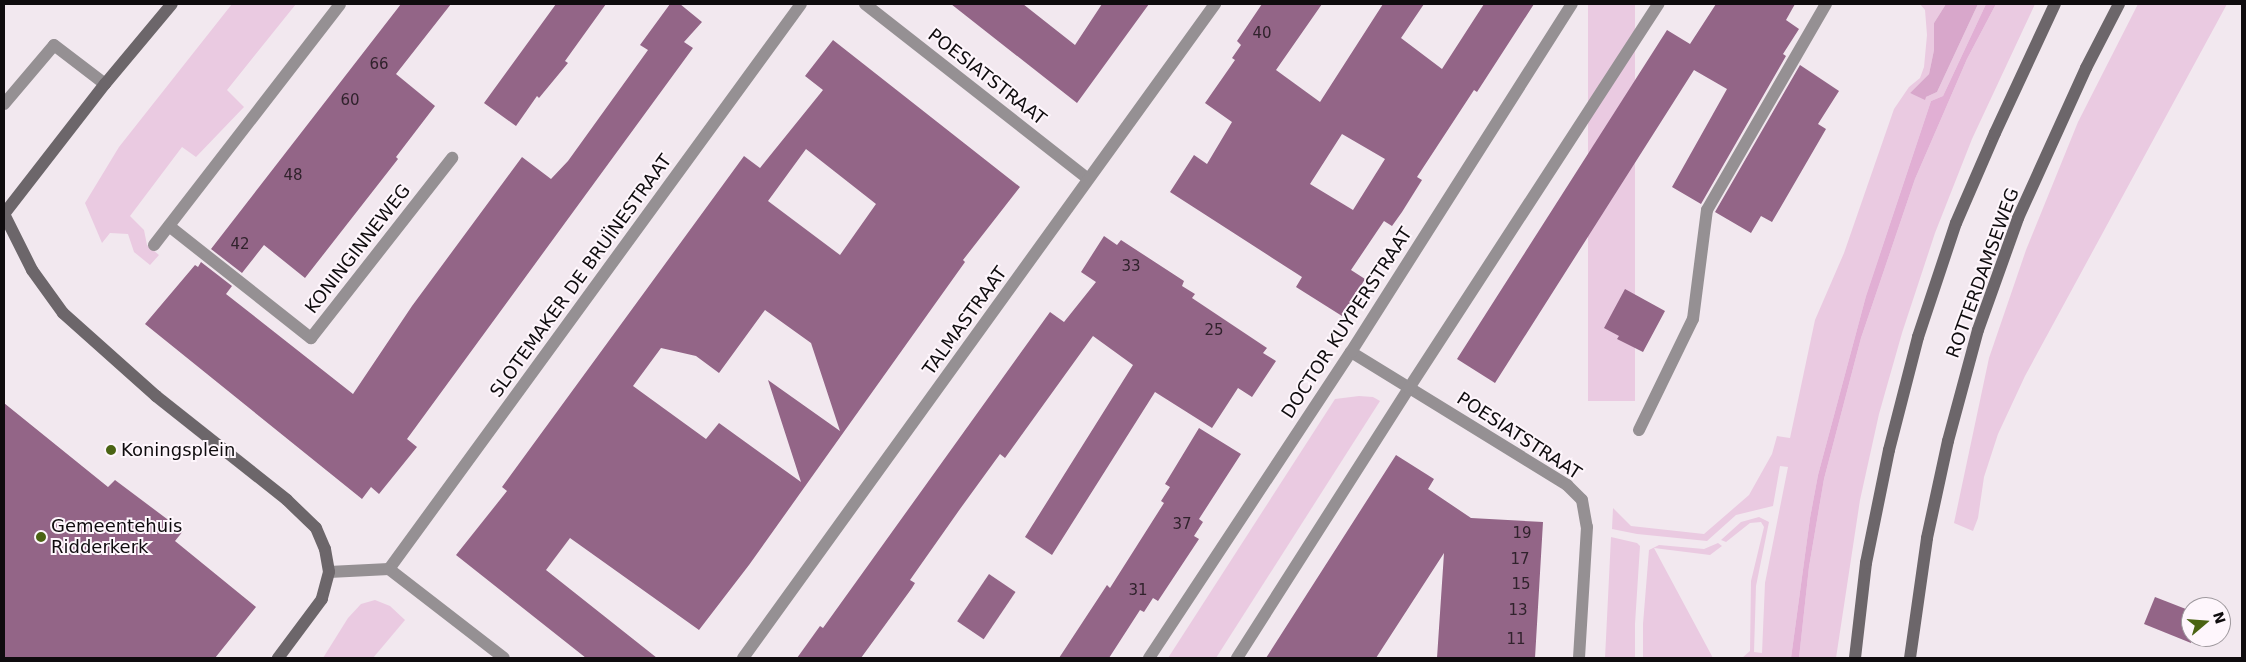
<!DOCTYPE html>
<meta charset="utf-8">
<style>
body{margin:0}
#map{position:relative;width:2246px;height:662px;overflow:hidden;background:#f2e8ef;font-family:"DejaVu Sans",sans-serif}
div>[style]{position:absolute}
.green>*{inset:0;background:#eacae1;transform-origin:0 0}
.forest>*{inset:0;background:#d8a7cb}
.water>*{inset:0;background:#e1afd4}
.building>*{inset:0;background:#936587;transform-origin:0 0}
.lane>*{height:12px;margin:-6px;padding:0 6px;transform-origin:6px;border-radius:6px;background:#959093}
.street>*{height:12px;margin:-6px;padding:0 6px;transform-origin:6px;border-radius:6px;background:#959093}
.secondary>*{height:12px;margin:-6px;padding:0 6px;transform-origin:6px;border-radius:6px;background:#6c666a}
.dots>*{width:14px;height:14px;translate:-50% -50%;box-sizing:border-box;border:2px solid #fef6fc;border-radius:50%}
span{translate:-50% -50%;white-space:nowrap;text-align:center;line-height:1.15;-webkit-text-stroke:4px #fef6fc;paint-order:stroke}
.number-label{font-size:15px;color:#30222c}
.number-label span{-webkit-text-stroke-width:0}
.street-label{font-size:18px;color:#0f0c0e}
.poi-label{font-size:18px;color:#0f0c0e}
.left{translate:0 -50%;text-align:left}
.frame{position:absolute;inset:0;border:5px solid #0f0c0e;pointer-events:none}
.north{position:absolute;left:2181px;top:597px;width:50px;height:50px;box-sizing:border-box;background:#fef6fc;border:1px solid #9e989d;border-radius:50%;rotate:72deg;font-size:14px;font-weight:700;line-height:20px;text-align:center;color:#0f0c0e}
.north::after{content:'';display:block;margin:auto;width:18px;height:22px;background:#4a6313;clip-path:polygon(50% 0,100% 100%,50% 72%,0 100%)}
</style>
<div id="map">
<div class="green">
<div style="clip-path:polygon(232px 4px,296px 4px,227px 90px,244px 107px,196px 157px,182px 147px,130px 216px,144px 230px,147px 245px,159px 255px,150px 265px,134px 252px,128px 234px,110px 233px,102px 243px,85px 203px,119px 147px)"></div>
<div style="left:1588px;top:4px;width:47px;height:397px"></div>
<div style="clip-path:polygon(1920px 4px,1946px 4px,1934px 23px,1934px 50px,1929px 74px,1910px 93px,1926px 97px,1937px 92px,1978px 4px,1986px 4px,1943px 96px,1931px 101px,1866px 296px,1818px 475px,1810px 518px,1791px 658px,1742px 658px,1750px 651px,1751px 581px,1764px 527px,1761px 522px,1750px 523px,1726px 542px,1721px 540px,1741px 522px,1759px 517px,1769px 522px,1756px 586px,1754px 652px,1762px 653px,1765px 583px,1788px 467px,1780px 466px,1773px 506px,1736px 515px,1707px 541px,1637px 534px,1612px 529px,1613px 508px,1631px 526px,1704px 534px,1749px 495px,1772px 454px,1777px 436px,1790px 438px,1815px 320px,1844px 253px,1894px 109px,1909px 87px,1920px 78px,1924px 67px,1927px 35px,1925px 10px)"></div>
<div style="clip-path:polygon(1996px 4px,2035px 4px,1972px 139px,1935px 233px,1902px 333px,1879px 414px,1860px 500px,1836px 658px,1799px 658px,1809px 567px,1824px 479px,1861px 338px,1915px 179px,1967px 59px)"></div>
<div style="clip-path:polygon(2138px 4px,2227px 4px,2025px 376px,1998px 434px,1984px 477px,1978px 518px,1973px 531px,1954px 523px,1989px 358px,2026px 250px,2078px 122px)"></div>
<div style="clip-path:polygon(1359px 396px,1373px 397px,1380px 401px,1216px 658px,1168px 658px,1335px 399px)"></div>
<div style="clip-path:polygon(1611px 537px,1637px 543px,1640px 546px,1635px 624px,1635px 658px,1605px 658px)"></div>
<div style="clip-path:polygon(1718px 543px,1722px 546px,1710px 555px,1654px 548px,1713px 658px,1643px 658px,1643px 624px,1649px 550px,1659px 545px,1704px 549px)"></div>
<div style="clip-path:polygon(375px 600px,390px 606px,405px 620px,373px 658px,323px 658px,348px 618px,361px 604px)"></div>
</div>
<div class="forest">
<div style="clip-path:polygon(1946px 4px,1978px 4px,1937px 92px,1926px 97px,1925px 100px,1910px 93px,1929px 74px,1934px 50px,1934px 23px)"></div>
</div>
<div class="water">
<div style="clip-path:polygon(1986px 4px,1996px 4px,1967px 59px,1915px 179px,1861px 338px,1824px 479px,1809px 567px,1799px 658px,1791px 658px,1810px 518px,1818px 475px,1866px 296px,1931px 101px,1943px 96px)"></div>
</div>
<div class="building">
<div style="clip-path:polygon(401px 4px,451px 4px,396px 74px,435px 106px,396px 157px,398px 159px,305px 278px,264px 245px,242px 273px,211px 249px)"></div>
<div style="clip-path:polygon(556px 4px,606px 4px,565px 61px,568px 63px,539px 98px,537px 96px,516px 126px,484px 103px)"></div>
<div style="clip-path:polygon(670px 4px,680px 4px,702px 22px,684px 42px,693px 48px,407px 439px,417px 447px,379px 494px,371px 487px,362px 499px,145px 324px,195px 265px,198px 267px,201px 262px,232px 286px,226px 294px,353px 394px,412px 306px,522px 157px,551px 179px,568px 161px,648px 50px,640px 45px)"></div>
<div style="clip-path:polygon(951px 4px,1023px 4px,1075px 45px,1102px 4px,1149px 4px,1077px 103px)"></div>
<div style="clip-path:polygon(evenodd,1262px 4px,1322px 4px,1276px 70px,1320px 102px,1383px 4px,1424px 4px,1401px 38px,1442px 69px,1484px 4px,1534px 4px,1477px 92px,1474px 90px,1417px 177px,1422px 180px,1402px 212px,1392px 226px,1384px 221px,1351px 270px,1365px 279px,1342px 316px,1296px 287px,1302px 277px,1170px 192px,1194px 155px,1207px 164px,1232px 122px,1205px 103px,1235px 60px,1232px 58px,1241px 45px,1237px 41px,1262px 4px,1342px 134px,1385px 159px,1353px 210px,1310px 184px,1342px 134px)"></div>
<div style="clip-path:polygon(1716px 4px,1795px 4px,1786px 20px,1799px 29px,1783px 54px,1786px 56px,1701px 204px,1672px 187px,1727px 89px,1694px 70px,1495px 383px,1457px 359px,1667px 30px,1690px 44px)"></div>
<div style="clip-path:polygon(evenodd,833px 40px,1020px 187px,963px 260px,965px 262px,935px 304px,749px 565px,699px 630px,570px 538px,546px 570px,657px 658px,586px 658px,456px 555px,507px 491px,502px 487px,744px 156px,760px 168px,823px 90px,805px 76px,833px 40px,806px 149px,876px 204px,840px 255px,768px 201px,806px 149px,833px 40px,765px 310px,811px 343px,840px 431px,768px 380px,801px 482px,719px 423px,706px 439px,633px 386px,661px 348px,696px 356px,719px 373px,765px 310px)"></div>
<div style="clip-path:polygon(1800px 65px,1839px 91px,1818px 124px,1826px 129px,1772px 222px,1761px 216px,1751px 233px,1715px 212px)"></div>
<div style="clip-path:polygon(1104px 236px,1117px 245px,1121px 240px,1184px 281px,1182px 286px,1195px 294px,1192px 298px,1267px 348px,1263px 353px,1276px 361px,1252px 397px,1238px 388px,1212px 428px,1155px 392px,1052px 555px,1025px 537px,1133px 365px,1093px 336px,1005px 458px,1000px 454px,960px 509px,910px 580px,915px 583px,912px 588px,861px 658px,797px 658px,820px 626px,823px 628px,1050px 312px,1064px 322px,1096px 282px,1081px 272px)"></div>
<div style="clip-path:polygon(1625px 289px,1665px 311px,1643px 352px,1617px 339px,1619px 336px,1604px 328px)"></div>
<div style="clip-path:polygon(4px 403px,108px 487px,115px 480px,183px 531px,175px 541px,256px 607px,215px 658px,4px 658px)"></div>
<div style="clip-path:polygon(1199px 428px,1241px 454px,1199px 519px,1203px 522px,1194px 536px,1199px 539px,1158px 601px,1153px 598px,1144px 612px,1140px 610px,1109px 658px,1059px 658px,1107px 585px,1110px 588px,1164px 503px,1161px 501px,1170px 487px,1165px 484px)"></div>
<div style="clip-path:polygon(1396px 455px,1434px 479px,1428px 489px,1471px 518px,1543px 522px,1535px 658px,1437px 658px,1444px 553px,1376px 658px,1266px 658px)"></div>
<div style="left:989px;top:574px;width:32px;height:57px;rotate:34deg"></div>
<div style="clip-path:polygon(2155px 597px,2191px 611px,2191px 643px,2144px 624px)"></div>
</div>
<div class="lane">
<div style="left:4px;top:104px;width:77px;rotate:-49.7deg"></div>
<div style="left:54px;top:45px;width:64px;rotate:37.4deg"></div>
<div style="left:169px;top:226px;width:181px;rotate:38.3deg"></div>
<div style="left:311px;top:338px;width:229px;rotate:-51.9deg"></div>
<div style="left:1639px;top:430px;width:123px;rotate:-64.1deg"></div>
<div style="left:1693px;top:319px;width:110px;rotate:-82.7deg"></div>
<div style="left:1707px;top:210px;width:238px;rotate:-60deg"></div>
</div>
<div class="street">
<div style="left:865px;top:4px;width:283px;rotate:38.1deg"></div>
<div style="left:154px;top:245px;width:304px;rotate:-52.3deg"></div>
<div style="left:1351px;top:352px;width:254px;rotate:31.6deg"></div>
<div style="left:1567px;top:485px;width:21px;rotate:45deg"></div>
<div style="left:1582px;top:500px;width:27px;rotate:80deg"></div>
<div style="left:1587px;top:527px;width:131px;rotate:93.5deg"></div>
<div style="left:389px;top:569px;width:699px;rotate:-53.9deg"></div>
<div style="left:329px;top:572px;width:60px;rotate:-2.9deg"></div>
<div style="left:389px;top:569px;width:145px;rotate:37.7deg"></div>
<div style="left:743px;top:658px;width:807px;rotate:-54.18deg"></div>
<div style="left:1149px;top:658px;width:367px;rotate:-56.6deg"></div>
<div style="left:1351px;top:352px;width:412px;rotate:-57.6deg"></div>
<div style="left:1237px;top:658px;width:320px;rotate:-57.5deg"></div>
<div style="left:1409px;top:388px;width:458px;rotate:-57deg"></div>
</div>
<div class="secondary">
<div style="left:4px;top:214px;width:63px;rotate:63.4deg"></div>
<div style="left:32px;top:270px;width:53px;rotate:54.2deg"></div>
<div style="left:63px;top:313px;width:125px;rotate:41.7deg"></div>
<div style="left:156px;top:396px;width:167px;rotate:38.4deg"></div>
<div style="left:287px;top:500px;width:40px;rotate:44deg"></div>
<div style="left:316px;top:528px;width:23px;rotate:67deg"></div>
<div style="left:325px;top:549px;width:23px;rotate:80deg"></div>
<div style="left:329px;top:572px;width:28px;rotate:105deg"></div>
<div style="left:322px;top:599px;width:74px;rotate:126.7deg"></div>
<div style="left:4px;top:214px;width:165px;rotate:-52.2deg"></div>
<div style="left:105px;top:84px;width:104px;rotate:-50.1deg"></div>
<div style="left:1855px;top:658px;width:96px;rotate:-83.4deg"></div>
<div style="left:1866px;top:563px;width:115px;rotate:-78.5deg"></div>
<div style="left:1889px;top:450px;width:117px;rotate:-75.6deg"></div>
<div style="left:1918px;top:337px;width:120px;rotate:-71.6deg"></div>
<div style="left:1956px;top:223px;width:98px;rotate:-66.6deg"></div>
<div style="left:1995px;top:133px;width:142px;rotate:-65.1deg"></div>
<div style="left:1910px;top:658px;width:121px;rotate:-81.9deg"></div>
<div style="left:1927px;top:538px;width:99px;rotate:-77.8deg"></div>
<div style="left:1948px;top:441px;width:115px;rotate:-74.9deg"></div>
<div style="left:1978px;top:330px;width:119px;rotate:-70.3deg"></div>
<div style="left:2018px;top:218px;width:165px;rotate:-65.6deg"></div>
<div style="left:2086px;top:68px;width:72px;rotate:-62.7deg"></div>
</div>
<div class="dots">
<div style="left:111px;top:450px;background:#4a6313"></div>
<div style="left:41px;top:537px;background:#4a6313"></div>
</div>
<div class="number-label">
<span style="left:1262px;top:34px">40</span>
<span style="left:379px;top:65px">66</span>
<span style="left:350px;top:101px">60</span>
<span style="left:293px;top:176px">48</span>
<span style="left:240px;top:245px">42</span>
<span style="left:1131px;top:267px">33</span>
<span style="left:1214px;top:331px">25</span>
<span style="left:1182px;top:525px">37</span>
<span style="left:1522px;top:534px">19</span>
<span style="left:1520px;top:560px">17</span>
<span style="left:1521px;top:585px">15</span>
<span style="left:1138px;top:591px">31</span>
<span style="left:1518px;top:611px">13</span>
<span style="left:1516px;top:640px">11</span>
</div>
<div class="street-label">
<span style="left:987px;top:77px;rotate:38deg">POESIATSTRAAT</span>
<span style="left:358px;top:249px;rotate:-52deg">KONINGINNEWEG</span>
<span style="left:1983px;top:273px;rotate:-70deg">ROTTERDAMSEWEG</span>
<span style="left:581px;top:276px;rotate:-54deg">SLOTEMAKER DE BRUÏNESTRAAT</span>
<span style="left:965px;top:321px;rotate:-54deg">TALMASTRAAT</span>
<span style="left:1347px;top:323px;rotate:-57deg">DOCTOR KUYPERSTRAAT</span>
<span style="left:1519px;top:436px;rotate:33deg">POESIATSTRAAT</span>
</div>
<div class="poi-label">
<span class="left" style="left:121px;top:450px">Koningsplein</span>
<span class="left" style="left:51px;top:537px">Gemeentehuis<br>Ridderkerk</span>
</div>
<div class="frame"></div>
<div class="north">N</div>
</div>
